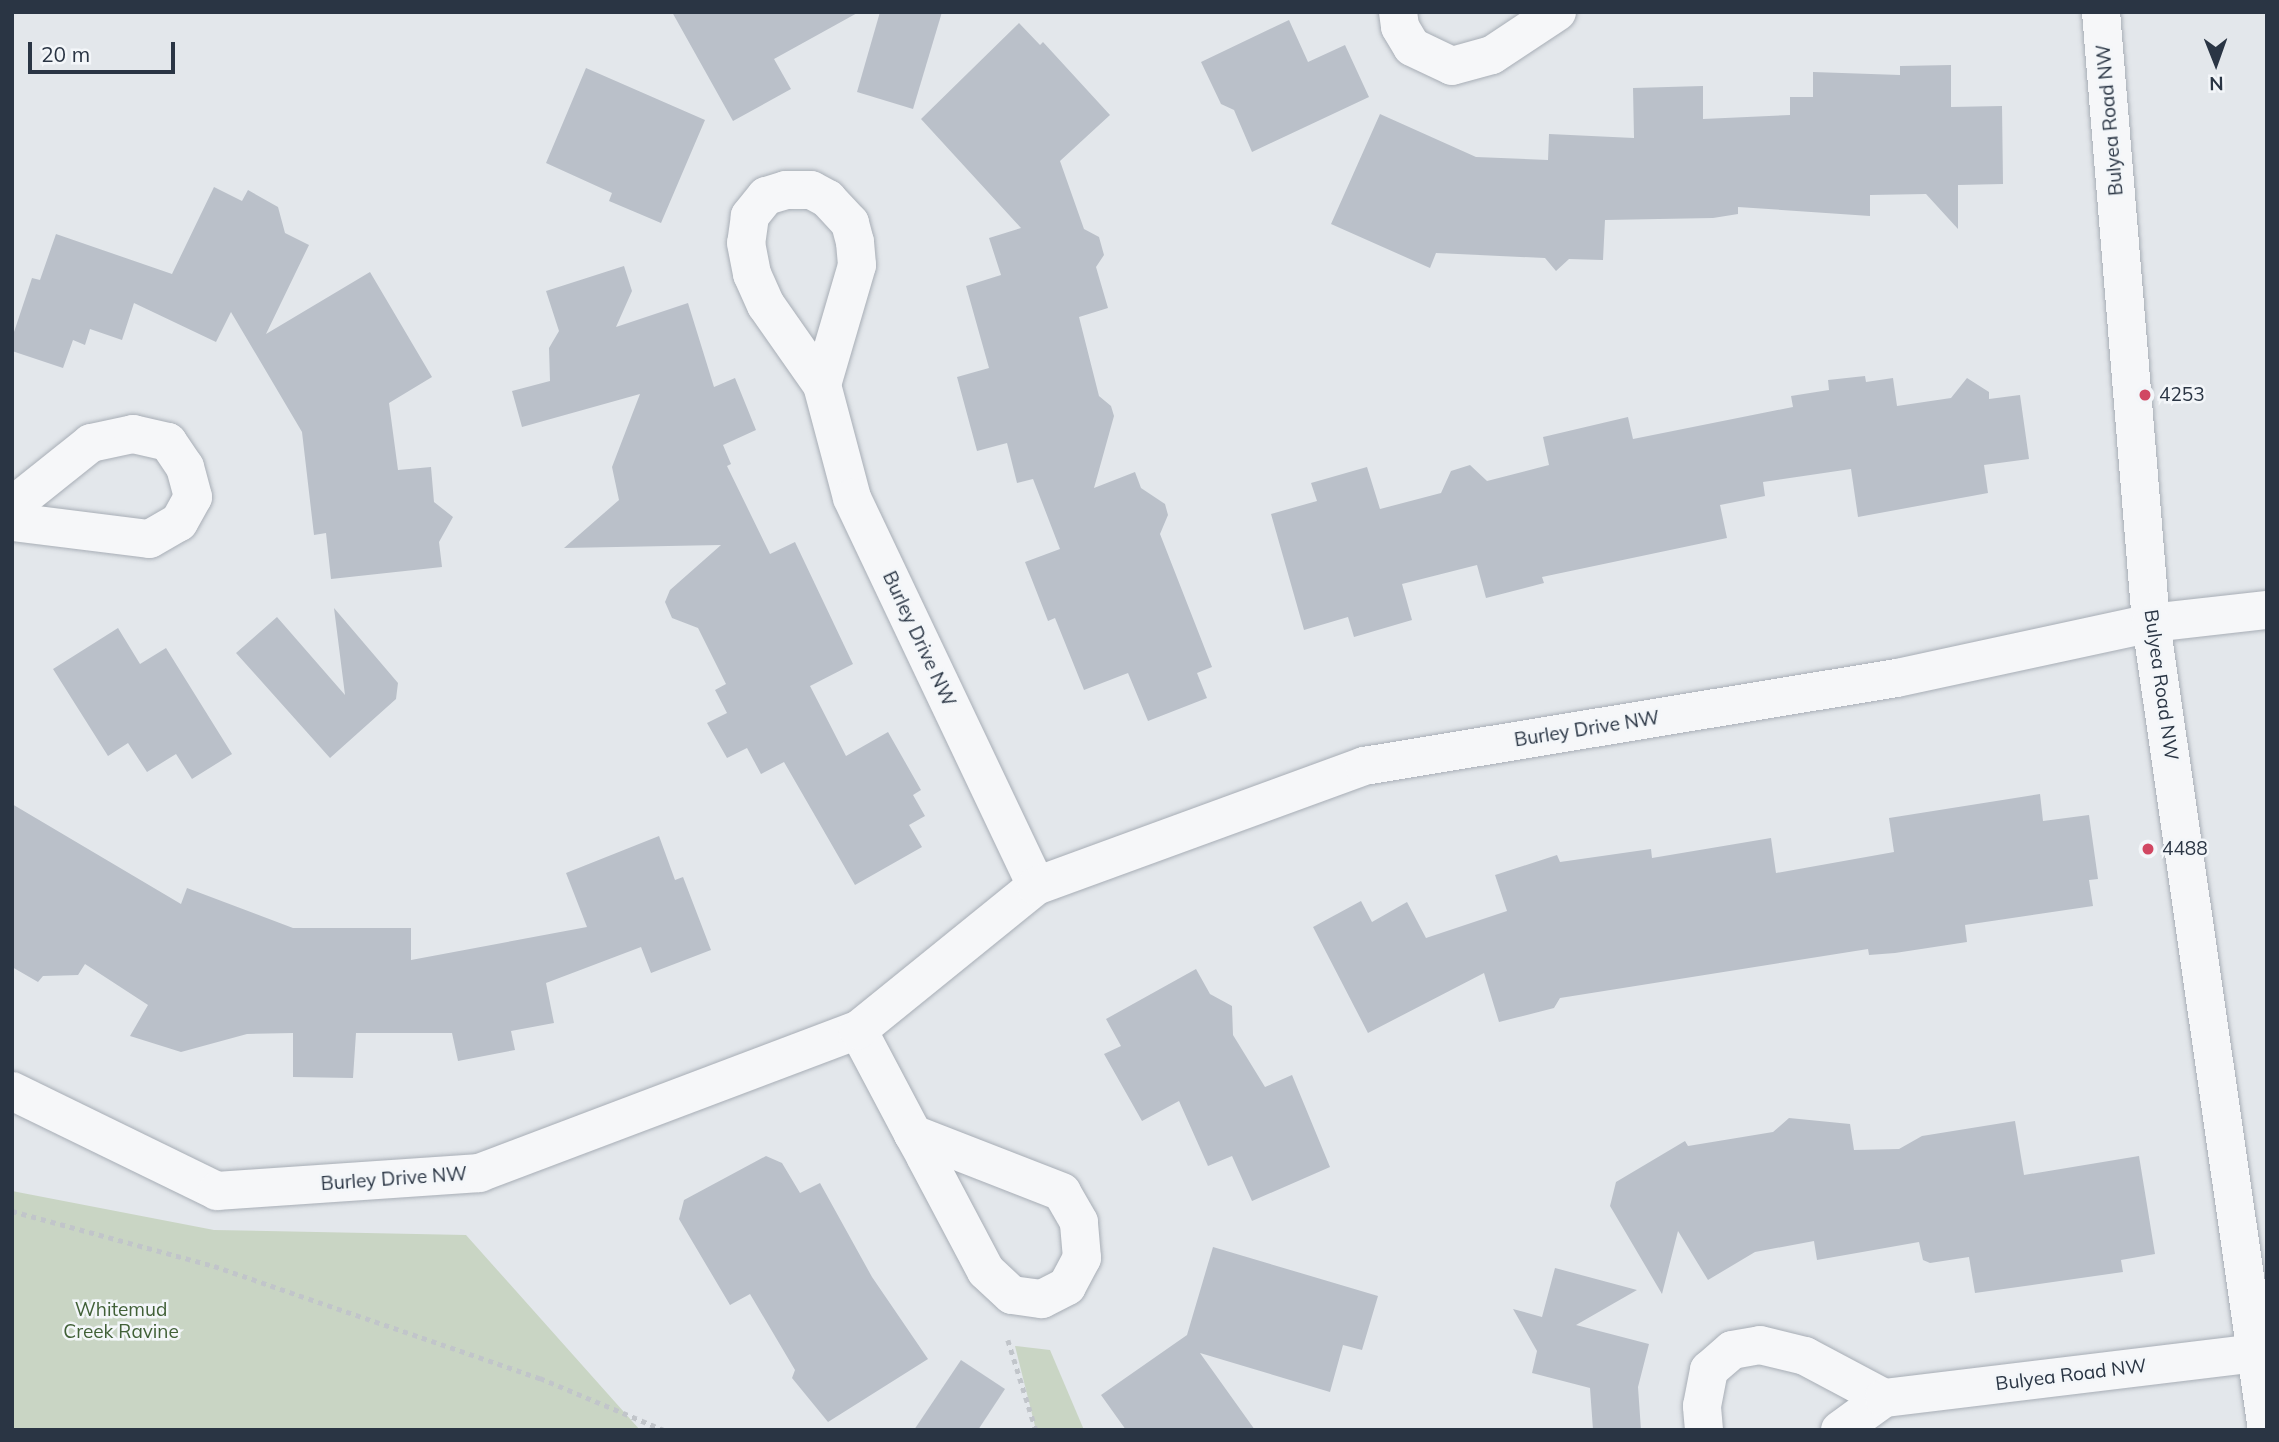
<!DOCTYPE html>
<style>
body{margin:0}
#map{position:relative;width:2279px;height:1442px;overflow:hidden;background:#e3e7eb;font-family:Mulish,sans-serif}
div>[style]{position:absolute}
.green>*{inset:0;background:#c9d5c4}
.building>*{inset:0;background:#bac0c9}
.path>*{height:4.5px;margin-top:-2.25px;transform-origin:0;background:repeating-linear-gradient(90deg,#c1c5ca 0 5px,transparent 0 10px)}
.roads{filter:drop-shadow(0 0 2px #a8aeb6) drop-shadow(0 0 2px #a8aeb6)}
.minor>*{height:38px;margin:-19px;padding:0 19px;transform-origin:19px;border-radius:19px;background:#f6f7f9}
.tertiary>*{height:38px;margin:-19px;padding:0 19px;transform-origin:19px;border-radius:19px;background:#f6f7f9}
.dots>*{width:19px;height:19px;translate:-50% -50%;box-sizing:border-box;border:4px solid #f3f6f9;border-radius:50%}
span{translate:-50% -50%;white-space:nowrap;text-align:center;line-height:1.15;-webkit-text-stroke:5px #f3f6f9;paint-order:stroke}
.street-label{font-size:19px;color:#2a3544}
.poi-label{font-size:19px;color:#2a3544}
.left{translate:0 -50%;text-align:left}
.park-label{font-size:19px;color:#416037}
.frame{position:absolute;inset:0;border:14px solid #2a3544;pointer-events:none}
.north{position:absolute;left:2181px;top:28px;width:70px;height:70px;-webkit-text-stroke:5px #f3f6f9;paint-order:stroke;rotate:179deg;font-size:19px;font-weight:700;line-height:28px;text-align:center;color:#2a3544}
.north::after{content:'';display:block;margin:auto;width:24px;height:32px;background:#2a3544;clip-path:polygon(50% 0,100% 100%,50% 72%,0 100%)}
.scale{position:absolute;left:28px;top:42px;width:147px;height:32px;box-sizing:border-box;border:4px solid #2a3544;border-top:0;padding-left:9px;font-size:21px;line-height:24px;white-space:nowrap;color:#2a3544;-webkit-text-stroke:5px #f3f6f9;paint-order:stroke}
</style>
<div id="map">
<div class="green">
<div style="clip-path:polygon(12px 1191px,214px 1230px,466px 1235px,640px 1430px,12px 1430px)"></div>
<div style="clip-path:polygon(1015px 1346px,1050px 1350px,1084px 1430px,1036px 1430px)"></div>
</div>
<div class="building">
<div style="clip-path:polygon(672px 12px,859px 12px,774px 59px,791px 89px,733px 121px)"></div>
<div style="clip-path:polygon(880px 12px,942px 12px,913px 109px,857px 92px)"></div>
<div style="clip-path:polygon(1289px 20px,1308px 62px,1345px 45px,1369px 97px,1252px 152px,1234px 110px,1221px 104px,1201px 62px)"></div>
<div style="clip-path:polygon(1019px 23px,1040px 45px,1043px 42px,1110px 115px,1060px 161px,1084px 229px,1099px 237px,1104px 255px,1096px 267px,1108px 308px,1079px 317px,1099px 396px,1111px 406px,1114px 416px,1094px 488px,1135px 472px,1141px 488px,1165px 504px,1168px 515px,1160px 534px,1212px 667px,1197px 673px,1207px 698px,1148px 721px,1128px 673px,1084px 690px,1055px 618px,1048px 621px,1025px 562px,1060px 549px,1033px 479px,1017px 483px,1007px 443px,977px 451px,957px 377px,989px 368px,966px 286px,1001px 275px,989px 238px,1021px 228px,921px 119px)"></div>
<div style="clip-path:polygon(1951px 65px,1951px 107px,2002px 106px,2003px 184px,1958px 185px,1958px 229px,1926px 194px,1870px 195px,1870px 216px,1738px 207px,1738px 214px,1713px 218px,1605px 220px,1603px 260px,1569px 259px,1556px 271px,1545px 258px,1436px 253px,1430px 268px,1331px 224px,1380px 114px,1476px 157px,1548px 160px,1549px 134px,1634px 138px,1633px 88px,1703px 86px,1703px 119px,1790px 115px,1790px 97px,1813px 97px,1813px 72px,1900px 75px,1900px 66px)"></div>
<div style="clip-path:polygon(586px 68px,705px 120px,661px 223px,609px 201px,612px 193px,546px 163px)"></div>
<div style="clip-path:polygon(214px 187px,242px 201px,248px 190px,278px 207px,285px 233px,309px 245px,266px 334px,370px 272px,432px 377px,389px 403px,398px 470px,431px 467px,434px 502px,453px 517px,439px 542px,442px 567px,331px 579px,326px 533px,314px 535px,302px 432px,231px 312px,216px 342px,134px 303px,122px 340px,90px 329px,85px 345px,73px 340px,63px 368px,12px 351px,12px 338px,32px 278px,40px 280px,56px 234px,172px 274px)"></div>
<div style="clip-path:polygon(624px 266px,632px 291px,616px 327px,688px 303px,714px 387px,735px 378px,756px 430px,723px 445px,731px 464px,727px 466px,770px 554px,795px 542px,853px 664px,810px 686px,846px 756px,888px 732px,921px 790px,913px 795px,925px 816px,909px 825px,922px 847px,855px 885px,784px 762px,761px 774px,747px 748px,727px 758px,707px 723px,727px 713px,715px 690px,726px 684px,698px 628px,672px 618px,665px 602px,670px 590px,721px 545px,564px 548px,619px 500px,612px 467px,640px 394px,522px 427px,512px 391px,550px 381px,549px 348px,559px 331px,546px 291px)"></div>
<div style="clip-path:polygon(1865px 376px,1866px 382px,1893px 378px,1897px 406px,1951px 398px,1967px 378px,1989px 392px,1989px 399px,2020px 395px,2029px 459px,1984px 465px,1988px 493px,1858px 517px,1851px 469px,1763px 482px,1765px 496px,1720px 505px,1727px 538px,1542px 577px,1544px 583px,1486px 598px,1477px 565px,1402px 584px,1412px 620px,1354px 637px,1348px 617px,1304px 630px,1271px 514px,1317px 501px,1311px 483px,1367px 467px,1380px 509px,1441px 493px,1451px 471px,1470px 465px,1487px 481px,1549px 465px,1543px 437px,1628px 417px,1633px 439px,1793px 407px,1791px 396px,1829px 390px,1828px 380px)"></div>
<div style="clip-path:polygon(334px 608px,398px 683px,396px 699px,330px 758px,236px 653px,277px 617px,345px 695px)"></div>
<div style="clip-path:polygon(118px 628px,140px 664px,166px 648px,232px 754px,192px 779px,176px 754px,147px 772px,128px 743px,108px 756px,53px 669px)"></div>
<div style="clip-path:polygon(2040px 794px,2043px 821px,2089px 815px,2098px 879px,2089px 880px,2093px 906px,1965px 925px,1967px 942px,1895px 953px,1869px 955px,1868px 949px,1560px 998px,1554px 1008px,1499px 1022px,1484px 973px,1368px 1033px,1313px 927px,1361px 901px,1372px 922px,1407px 902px,1426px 938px,1507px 911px,1495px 875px,1557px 855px,1560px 862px,1651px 849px,1652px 858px,1771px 838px,1776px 873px,1894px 852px,1889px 818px)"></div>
<div style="clip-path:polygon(12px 804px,181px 904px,187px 888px,293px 928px,411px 928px,411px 960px,587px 927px,566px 873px,659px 836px,675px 880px,683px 877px,711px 950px,651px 973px,641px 947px,546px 983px,554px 1023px,511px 1031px,515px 1050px,458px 1061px,452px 1033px,356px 1033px,353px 1078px,293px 1077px,293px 1033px,247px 1034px,181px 1052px,130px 1036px,148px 1005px,85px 964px,78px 975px,43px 976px,38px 982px,12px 967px)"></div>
<div style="clip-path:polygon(1196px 969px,1210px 994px,1232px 1006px,1233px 1035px,1265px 1087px,1292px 1075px,1330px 1167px,1252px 1201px,1232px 1156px,1208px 1166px,1179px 1101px,1142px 1121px,1104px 1054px,1121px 1046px,1106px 1019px)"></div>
<div style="clip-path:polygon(1789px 1118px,1850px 1124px,1854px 1150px,1899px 1149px,1922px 1136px,2015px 1121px,2024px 1175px,2139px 1156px,2155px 1254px,2121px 1260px,2123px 1272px,1975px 1293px,1969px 1257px,1930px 1263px,1923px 1260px,1919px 1242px,1817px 1260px,1814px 1241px,1755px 1252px,1708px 1280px,1678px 1231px,1662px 1294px,1610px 1206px,1616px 1182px,1685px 1141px,1688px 1146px,1773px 1132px)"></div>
<div style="clip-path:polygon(766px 1156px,782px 1163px,800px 1193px,820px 1183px,872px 1277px,928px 1359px,828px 1422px,792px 1378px,795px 1370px,750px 1294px,730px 1305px,679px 1219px,684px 1200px)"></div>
<div style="clip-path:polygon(1213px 1247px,1378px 1296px,1362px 1350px,1343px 1345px,1330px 1392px,1200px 1353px,1255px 1430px,1126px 1430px,1101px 1395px,1187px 1335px)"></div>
<div style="clip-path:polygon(1555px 1268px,1637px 1290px,1576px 1325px,1649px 1344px,1638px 1387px,1641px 1430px,1593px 1430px,1590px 1388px,1532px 1373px,1537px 1351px,1513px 1309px,1542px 1317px)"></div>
<div style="clip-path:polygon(961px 1360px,1005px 1389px,978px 1430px,914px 1430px)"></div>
</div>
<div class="path">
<div style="left:12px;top:1211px;width:209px;rotate:15.2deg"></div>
<div style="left:214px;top:1266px;width:345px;rotate:19deg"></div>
<div style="left:540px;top:1378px;width:134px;rotate:22.8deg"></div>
<div style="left:1008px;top:1340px;width:94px;rotate:72.7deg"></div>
</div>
<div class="roads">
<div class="minor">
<div style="left:1398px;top:12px;width:15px;rotate:82deg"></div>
<div style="left:1400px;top:27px;width:23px;rotate:59deg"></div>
<div style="left:1412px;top:47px;width:44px;rotate:25.4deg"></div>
<div style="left:1452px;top:66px;width:41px;rotate:-15.4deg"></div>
<div style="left:1492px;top:55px;width:78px;rotate:-33.5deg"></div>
<div style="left:822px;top:385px;width:125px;rotate:-73.7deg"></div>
<div style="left:857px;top:265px;width:23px;rotate:-95deg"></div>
<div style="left:855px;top:242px;width:20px;rotate:-105deg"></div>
<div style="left:850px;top:223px;width:33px;rotate:-133deg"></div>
<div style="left:828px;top:199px;width:19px;rotate:-152deg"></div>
<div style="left:811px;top:190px;width:25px;rotate:180deg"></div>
<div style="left:786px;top:190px;width:21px;rotate:163deg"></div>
<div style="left:766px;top:196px;width:26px;rotate:129deg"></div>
<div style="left:750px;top:216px;width:27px;rotate:98deg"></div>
<div style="left:746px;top:243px;width:32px;rotate:79deg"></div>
<div style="left:752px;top:274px;width:34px;rotate:66deg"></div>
<div style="left:766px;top:305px;width:98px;rotate:55deg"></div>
<div style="left:822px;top:385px;width:117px;rotate:75.1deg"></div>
<div style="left:852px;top:498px;width:429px;rotate:64.6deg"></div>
<div style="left:12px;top:506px;width:101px;rotate:-38.6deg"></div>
<div style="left:91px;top:443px;width:43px;rotate:-12.1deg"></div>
<div style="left:133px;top:434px;width:36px;rotate:13deg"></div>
<div style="left:168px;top:442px;width:30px;rotate:56deg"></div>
<div style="left:185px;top:467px;width:31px;rotate:75deg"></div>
<div style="left:193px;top:497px;width:29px;rotate:119deg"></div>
<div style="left:179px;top:522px;width:34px;rotate:150deg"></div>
<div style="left:149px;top:539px;width:138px;rotate:-172.9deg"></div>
<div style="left:858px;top:1030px;width:118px;rotate:62.1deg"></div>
<div style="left:913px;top:1134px;width:25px;rotate:61deg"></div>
<div style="left:925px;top:1156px;width:130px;rotate:62.1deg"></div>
<div style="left:986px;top:1271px;width:35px;rotate:43deg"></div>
<div style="left:1012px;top:1295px;width:30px;rotate:8deg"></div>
<div style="left:1042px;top:1299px;width:28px;rotate:-27deg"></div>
<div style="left:1067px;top:1286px;width:32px;rotate:-62deg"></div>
<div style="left:1082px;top:1258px;width:36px;rotate:-95deg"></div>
<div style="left:1079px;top:1222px;width:34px;rotate:-120deg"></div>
<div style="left:1062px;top:1192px;width:160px;rotate:-158.7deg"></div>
<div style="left:12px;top:1091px;width:228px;rotate:26deg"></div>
<div style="left:217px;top:1191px;width:263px;rotate:-3.9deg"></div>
<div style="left:479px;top:1173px;width:405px;rotate:-20.7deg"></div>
<div style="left:858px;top:1030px;width:229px;rotate:-39deg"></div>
<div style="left:1036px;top:886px;width:349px;rotate:-20.1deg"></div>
<div style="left:1364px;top:766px;width:540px;rotate:-9.38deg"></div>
<div style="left:1897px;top:678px;width:260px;rotate:-12.2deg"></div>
<div style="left:2151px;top:623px;width:117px;rotate:-6.4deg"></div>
<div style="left:1704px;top:1430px;width:24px;rotate:-95deg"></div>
<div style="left:1702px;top:1406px;width:37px;rotate:-79deg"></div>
<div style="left:1709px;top:1370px;width:30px;rotate:-41deg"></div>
<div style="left:1732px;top:1350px;width:28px;rotate:-10deg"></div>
<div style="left:1760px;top:1345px;width:46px;rotate:13.7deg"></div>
<div style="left:1805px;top:1356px;width:89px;rotate:28deg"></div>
<div style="left:1840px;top:1430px;width:54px;rotate:-36deg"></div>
<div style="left:1884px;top:1398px;width:376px;rotate:-6.9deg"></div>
</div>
<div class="tertiary">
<div style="left:2101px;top:12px;width:613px;rotate:85.32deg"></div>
<div style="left:2151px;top:623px;width:815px;rotate:81.82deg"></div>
</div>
</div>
<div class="dots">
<div style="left:2145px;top:395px;background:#d14762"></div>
<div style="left:2148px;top:849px;background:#d14762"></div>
</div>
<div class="street-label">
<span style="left:2110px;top:120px;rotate:-95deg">Bulyea Road NW</span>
<span style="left:919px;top:639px;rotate:65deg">Burley Drive NW</span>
<span style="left:2161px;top:685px;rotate:82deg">Bulyea Road NW</span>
<span style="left:1587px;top:729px;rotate:-9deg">Burley Drive NW</span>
<span style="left:394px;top:1179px;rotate:-4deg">Burley Drive NW</span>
<span style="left:2071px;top:1375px;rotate:-7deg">Bulyea Road NW</span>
</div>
<div class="poi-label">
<span class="left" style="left:2159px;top:395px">4253</span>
<span class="left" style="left:2162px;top:849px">4488</span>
</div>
<div class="park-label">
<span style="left:121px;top:1321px">Whitemud<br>Creek Ravine</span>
</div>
<div class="frame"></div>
<div class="north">N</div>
<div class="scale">20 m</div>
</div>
